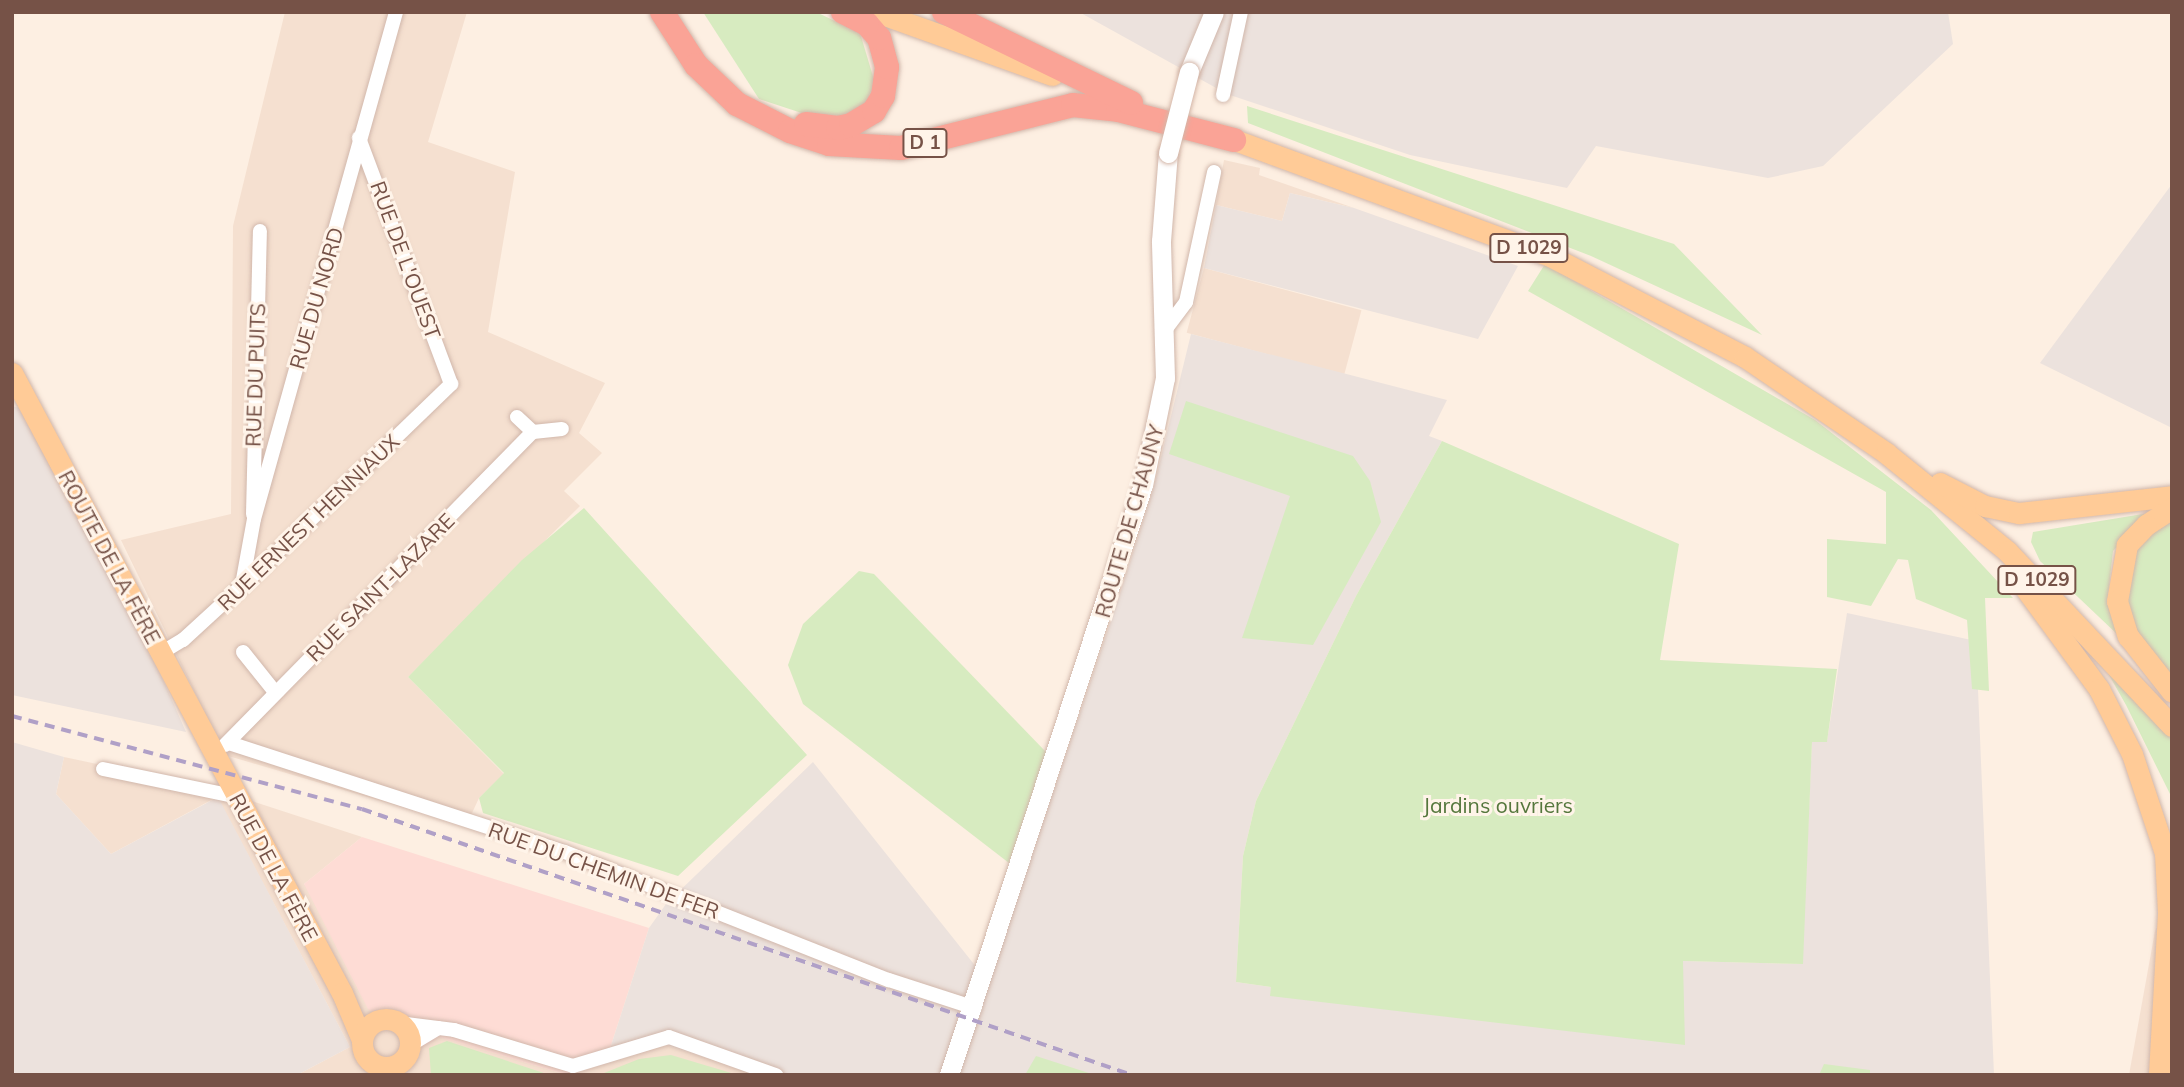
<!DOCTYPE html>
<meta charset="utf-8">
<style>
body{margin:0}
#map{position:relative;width:2184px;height:1087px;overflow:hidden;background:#fdefe2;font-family:Mulish,sans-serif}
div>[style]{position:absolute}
.residential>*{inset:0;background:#f5e0d0;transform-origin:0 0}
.commercial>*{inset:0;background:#fedcd5}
.industrial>*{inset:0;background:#ece2dd}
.green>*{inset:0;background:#d7ebc0}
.roads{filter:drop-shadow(0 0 2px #d1b7ab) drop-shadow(0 0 2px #d1b7ab)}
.street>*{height:14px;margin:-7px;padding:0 7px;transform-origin:7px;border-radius:7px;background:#fff}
.secondary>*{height:19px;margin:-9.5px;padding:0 9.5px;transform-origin:9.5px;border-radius:9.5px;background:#fff}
.primary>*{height:21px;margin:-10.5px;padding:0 10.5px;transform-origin:10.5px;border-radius:10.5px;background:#ffcb97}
.primary>.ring{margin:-10.5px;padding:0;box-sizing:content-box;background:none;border:21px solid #ffcb97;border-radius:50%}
.highway>*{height:24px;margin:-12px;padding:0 12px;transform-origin:12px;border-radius:12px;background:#faa396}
.rail>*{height:3.5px;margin-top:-1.75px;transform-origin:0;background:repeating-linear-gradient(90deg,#b0a0c7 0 10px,transparent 0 17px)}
.bridges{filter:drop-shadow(0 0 2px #d4b6a8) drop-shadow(0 0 2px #d4b6a8)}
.secondary-bridge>*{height:19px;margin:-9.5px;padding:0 9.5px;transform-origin:9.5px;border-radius:9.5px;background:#fff}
span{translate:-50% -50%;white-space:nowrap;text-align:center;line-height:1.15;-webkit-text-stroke:6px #fff4e9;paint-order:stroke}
.shield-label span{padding:2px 5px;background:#fff4e9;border:2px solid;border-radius:5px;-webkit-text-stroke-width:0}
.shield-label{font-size:19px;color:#765247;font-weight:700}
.street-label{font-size:21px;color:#765247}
.park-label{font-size:21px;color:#55773c}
.frame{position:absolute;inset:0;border:14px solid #765247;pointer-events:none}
</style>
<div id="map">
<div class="residential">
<div style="clip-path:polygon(285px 12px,467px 12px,428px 142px,515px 172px,488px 332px,605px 383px,579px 433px,602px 453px,564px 491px,580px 506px,408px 677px,504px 774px,479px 798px,466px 826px,225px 755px,121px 540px,231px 514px,233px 226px)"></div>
<div style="clip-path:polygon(1224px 160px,1260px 168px,1259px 175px,1354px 208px,1290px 193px,1282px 221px,1216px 205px)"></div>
<div style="left:1204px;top:268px;width:163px;height:67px;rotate:15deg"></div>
<div style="clip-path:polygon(64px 757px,215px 789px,235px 779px,249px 800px,362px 837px,304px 884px,439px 1036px,567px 1075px,297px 1075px,350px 1047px,217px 797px,111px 854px,56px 794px)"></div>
<div style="clip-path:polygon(2172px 898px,2172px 1075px,2129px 1075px,2155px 931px)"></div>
<div style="clip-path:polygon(666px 1045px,761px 1075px,570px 1075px)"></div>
</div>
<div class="commercial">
<div style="clip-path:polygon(362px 837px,649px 928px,605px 1064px,567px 1075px,439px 1037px,421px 1048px,368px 1009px,304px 884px)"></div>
</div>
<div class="industrial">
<div style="clip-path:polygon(1079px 12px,1948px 12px,1953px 44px,1823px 166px,1768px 178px,1596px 146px,1567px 188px,1410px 155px,1227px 94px)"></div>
<div style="clip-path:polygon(2172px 184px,2172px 428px,2040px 363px)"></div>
<div style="clip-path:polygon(1290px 193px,1354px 208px,1518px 266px,1478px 339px,1204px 268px,1216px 205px,1282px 221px)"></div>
<div style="clip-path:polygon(1191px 334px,1447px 400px,1429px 436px,1442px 441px,1356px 596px,1256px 801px,1243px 856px,1236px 982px,1271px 987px,1271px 996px,1683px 961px,1802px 964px,1812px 741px,1827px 741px,1847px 613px,1976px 641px,1994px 1075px,958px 1075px,1117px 603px,1153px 490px)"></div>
<div style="clip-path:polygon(12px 406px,47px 416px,186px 732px,12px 695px)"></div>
<div style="clip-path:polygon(12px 742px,64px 757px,56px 794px,111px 854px,218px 797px,350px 1047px,297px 1075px,12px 1075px)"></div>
<div style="clip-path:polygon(813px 762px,977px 968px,955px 1043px,939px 1075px,761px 1075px,666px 1045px,605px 1064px,649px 928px,666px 904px)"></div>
</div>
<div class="green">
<div style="clip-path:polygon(703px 12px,816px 12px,860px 33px,875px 83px,860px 115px,826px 121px,759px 99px)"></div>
<div style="clip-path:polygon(1247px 106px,1674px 244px,1762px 335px,1591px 256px,1248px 123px)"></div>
<div style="clip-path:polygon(1545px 264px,1815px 420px,1931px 510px,2013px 598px,1985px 598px,1989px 691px,1972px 689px,1967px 620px,1916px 599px,1908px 560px,1898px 559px,1871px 606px,1827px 597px,1827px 539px,1886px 544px,1886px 492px,1528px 291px)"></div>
<div style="clip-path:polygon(1186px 401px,1353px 456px,1370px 481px,1381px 522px,1313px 645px,1242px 638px,1290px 496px,1169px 454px)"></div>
<div style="clip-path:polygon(1442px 441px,1679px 544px,1660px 660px,1837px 669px,1827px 742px,1812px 742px,1803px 964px,1683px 961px,1685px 1045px,1270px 996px,1271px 987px,1236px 982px,1243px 856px,1256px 801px,1356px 596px)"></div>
<div style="clip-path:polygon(584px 508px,807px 755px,678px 876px,483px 813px,479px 798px,504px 773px,408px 677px,522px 560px)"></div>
<div style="clip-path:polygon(2149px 513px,2113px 551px,2108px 596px,2118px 635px,2040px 561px,2031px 542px,2033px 532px)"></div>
<div style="clip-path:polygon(2172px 515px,2172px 686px,2124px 621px,2128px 555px)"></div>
<div style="clip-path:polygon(859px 571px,874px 574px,1046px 752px,1009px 863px,803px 704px,788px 665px,803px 624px)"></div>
<div style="clip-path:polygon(2100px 659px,2172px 738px,2172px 798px,2126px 705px)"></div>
<div style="clip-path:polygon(447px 1041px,550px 1075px,431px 1075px,429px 1048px)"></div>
<div style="clip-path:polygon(671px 1055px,738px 1075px,599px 1075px,639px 1059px)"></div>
<div style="clip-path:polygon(1036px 1056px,1095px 1075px,1025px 1075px)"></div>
<div style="clip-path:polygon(1824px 1064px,1870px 1070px,1870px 1075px,1819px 1075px)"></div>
</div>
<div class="roads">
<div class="street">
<div style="left:1223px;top:95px;width:85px;rotate:-77.8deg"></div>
<div style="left:1165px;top:330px;width:35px;rotate:-53deg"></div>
<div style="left:1186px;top:302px;width:133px;rotate:-77.8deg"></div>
<div style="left:517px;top:417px;width:22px;rotate:43deg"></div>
<div style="left:533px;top:432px;width:29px;rotate:-6deg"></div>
<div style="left:253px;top:514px;width:283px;rotate:-88.6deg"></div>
<div style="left:242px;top:585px;width:67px;rotate:-79.7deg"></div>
<div style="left:254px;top:519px;width:527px;rotate:-74.35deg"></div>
<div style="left:243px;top:652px;width:51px;rotate:51.3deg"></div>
<div style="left:161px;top:653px;width:26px;rotate:-31deg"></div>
<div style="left:183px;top:640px;width:80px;rotate:-42.5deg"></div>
<div style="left:242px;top:586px;width:291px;rotate:-44deg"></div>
<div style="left:451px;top:384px;width:263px;rotate:-110.5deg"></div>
<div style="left:229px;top:743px;width:353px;rotate:18deg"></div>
<div style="left:565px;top:852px;width:348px;rotate:21.6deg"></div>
<div style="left:889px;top:980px;width:90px;rotate:18deg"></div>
<div style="left:225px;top:745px;width:439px;rotate:-45.5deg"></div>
<div style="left:103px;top:769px;width:138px;rotate:11.7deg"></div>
<div style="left:398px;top:1023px;width:56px;rotate:7.1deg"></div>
<div style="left:454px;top:1030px;width:124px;rotate:16.8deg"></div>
<div style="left:573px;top:1066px;width:100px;rotate:-16.8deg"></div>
<div style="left:669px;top:1037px;width:114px;rotate:19.6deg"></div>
<div style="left:410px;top:1045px;width:33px;rotate:-31deg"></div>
</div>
<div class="secondary">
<div style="left:1189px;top:72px;width:65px;rotate:-67.4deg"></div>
<div style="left:949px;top:1075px;width:621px;rotate:-71.8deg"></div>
<div style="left:1143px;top:485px;width:109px;rotate:-78.4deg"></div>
<div style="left:1165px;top:378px;width:137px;rotate:-91.7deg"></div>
<div style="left:1161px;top:241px;width:88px;rotate:-85.5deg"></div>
</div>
<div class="primary">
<div style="left:876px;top:12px;width:187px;rotate:19.7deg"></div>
<div style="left:1221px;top:135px;width:353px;rotate:20.2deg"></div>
<div style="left:1552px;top:257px;width:217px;rotate:27.4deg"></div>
<div style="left:1745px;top:357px;width:171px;rotate:34.2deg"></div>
<div style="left:1886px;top:453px;width:156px;rotate:39deg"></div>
<div style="left:2007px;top:551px;width:241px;rotate:46.7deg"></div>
<div style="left:12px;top:373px;width:702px;rotate:61.98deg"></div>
<div style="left:342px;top:993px;width:51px;rotate:66.9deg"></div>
<div style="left:1940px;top:483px;width:51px;rotate:27.1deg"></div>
<div style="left:1985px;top:506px;width:35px;rotate:12deg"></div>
<div style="left:2019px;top:513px;width:154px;rotate:-6.3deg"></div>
<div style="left:2172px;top:508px;width:31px;rotate:147deg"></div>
<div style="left:2146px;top:525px;width:28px;rotate:134deg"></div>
<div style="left:2127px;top:545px;width:57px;rotate:100.1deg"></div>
<div style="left:2117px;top:601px;width:37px;rotate:73deg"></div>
<div style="left:2128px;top:636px;width:71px;rotate:51.8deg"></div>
<div style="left:2017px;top:577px;width:139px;rotate:53.8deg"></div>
<div style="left:2099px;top:689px;width:73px;rotate:63.1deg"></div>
<div style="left:2132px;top:754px;width:104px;rotate:71.6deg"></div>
<div style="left:2165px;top:853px;width:60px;rotate:87.1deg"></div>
<div style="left:2168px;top:913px;width:162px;rotate:93.2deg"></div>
<div class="ring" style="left:362px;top:1019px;width:27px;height:27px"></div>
</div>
<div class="highway">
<div style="left:662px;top:12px;width:63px;rotate:57.3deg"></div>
<div style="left:696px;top:65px;width:57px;rotate:43.6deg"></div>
<div style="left:737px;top:104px;width:59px;rotate:27deg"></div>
<div style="left:790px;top:131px;width:41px;rotate:18.4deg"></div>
<div style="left:829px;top:144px;width:72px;rotate:3.2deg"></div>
<div style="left:901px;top:148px;width:177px;rotate:-14deg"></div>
<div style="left:1073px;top:105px;width:45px;rotate:6.3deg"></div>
<div style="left:1118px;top:110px;width:120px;rotate:14.5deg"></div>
<div style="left:944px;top:12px;width:208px;rotate:25.9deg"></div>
<div style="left:806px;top:124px;width:32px;rotate:7deg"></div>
<div style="left:838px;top:128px;width:13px;rotate:-13deg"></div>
<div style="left:851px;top:125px;width:27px;rotate:-31deg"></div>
<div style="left:874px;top:111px;width:17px;rotate:-59deg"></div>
<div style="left:883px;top:96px;width:29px;rotate:-82deg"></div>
<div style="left:887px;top:67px;width:30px;rotate:-105deg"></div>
<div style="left:879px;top:38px;width:18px;rotate:-131deg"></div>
<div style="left:867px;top:24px;width:27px;rotate:-153deg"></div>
</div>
</div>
<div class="rail">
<div style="left:12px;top:716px;width:362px;rotate:14.9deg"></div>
<div style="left:362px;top:809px;width:815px;rotate:19.06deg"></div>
</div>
<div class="bridges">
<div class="secondary-bridge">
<div style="left:1168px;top:153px;width:84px;rotate:-75.5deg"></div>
</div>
</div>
<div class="shield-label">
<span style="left:925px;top:143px">D 1</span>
<span style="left:1529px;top:248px">D 1029</span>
<span style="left:2037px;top:580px">D 1029</span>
</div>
<div class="street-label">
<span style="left:406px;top:260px;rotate:70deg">RUE DE L'OUEST</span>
<span style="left:316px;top:298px;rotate:-74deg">RUE DU NORD</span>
<span style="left:255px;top:375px;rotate:-88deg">RUE DU PUITS</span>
<span style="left:1129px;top:521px;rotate:-74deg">ROUTE DE CHAUNY</span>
<span style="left:308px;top:522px;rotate:-44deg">RUE ERNEST HENNIAUX</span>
<span style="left:110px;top:557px;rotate:62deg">ROUTE DE LA FÈRE</span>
<span style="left:380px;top:587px;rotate:-45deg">RUE SAINT-LAZARE</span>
<span style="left:274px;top:867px;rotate:62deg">RUE DE LA FÈRE</span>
<span style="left:604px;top:870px;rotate:20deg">RUE DU CHEMIN DE FER</span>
</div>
<div class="park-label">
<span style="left:1498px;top:805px">Jardins ouvriers</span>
</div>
<div class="frame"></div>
</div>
